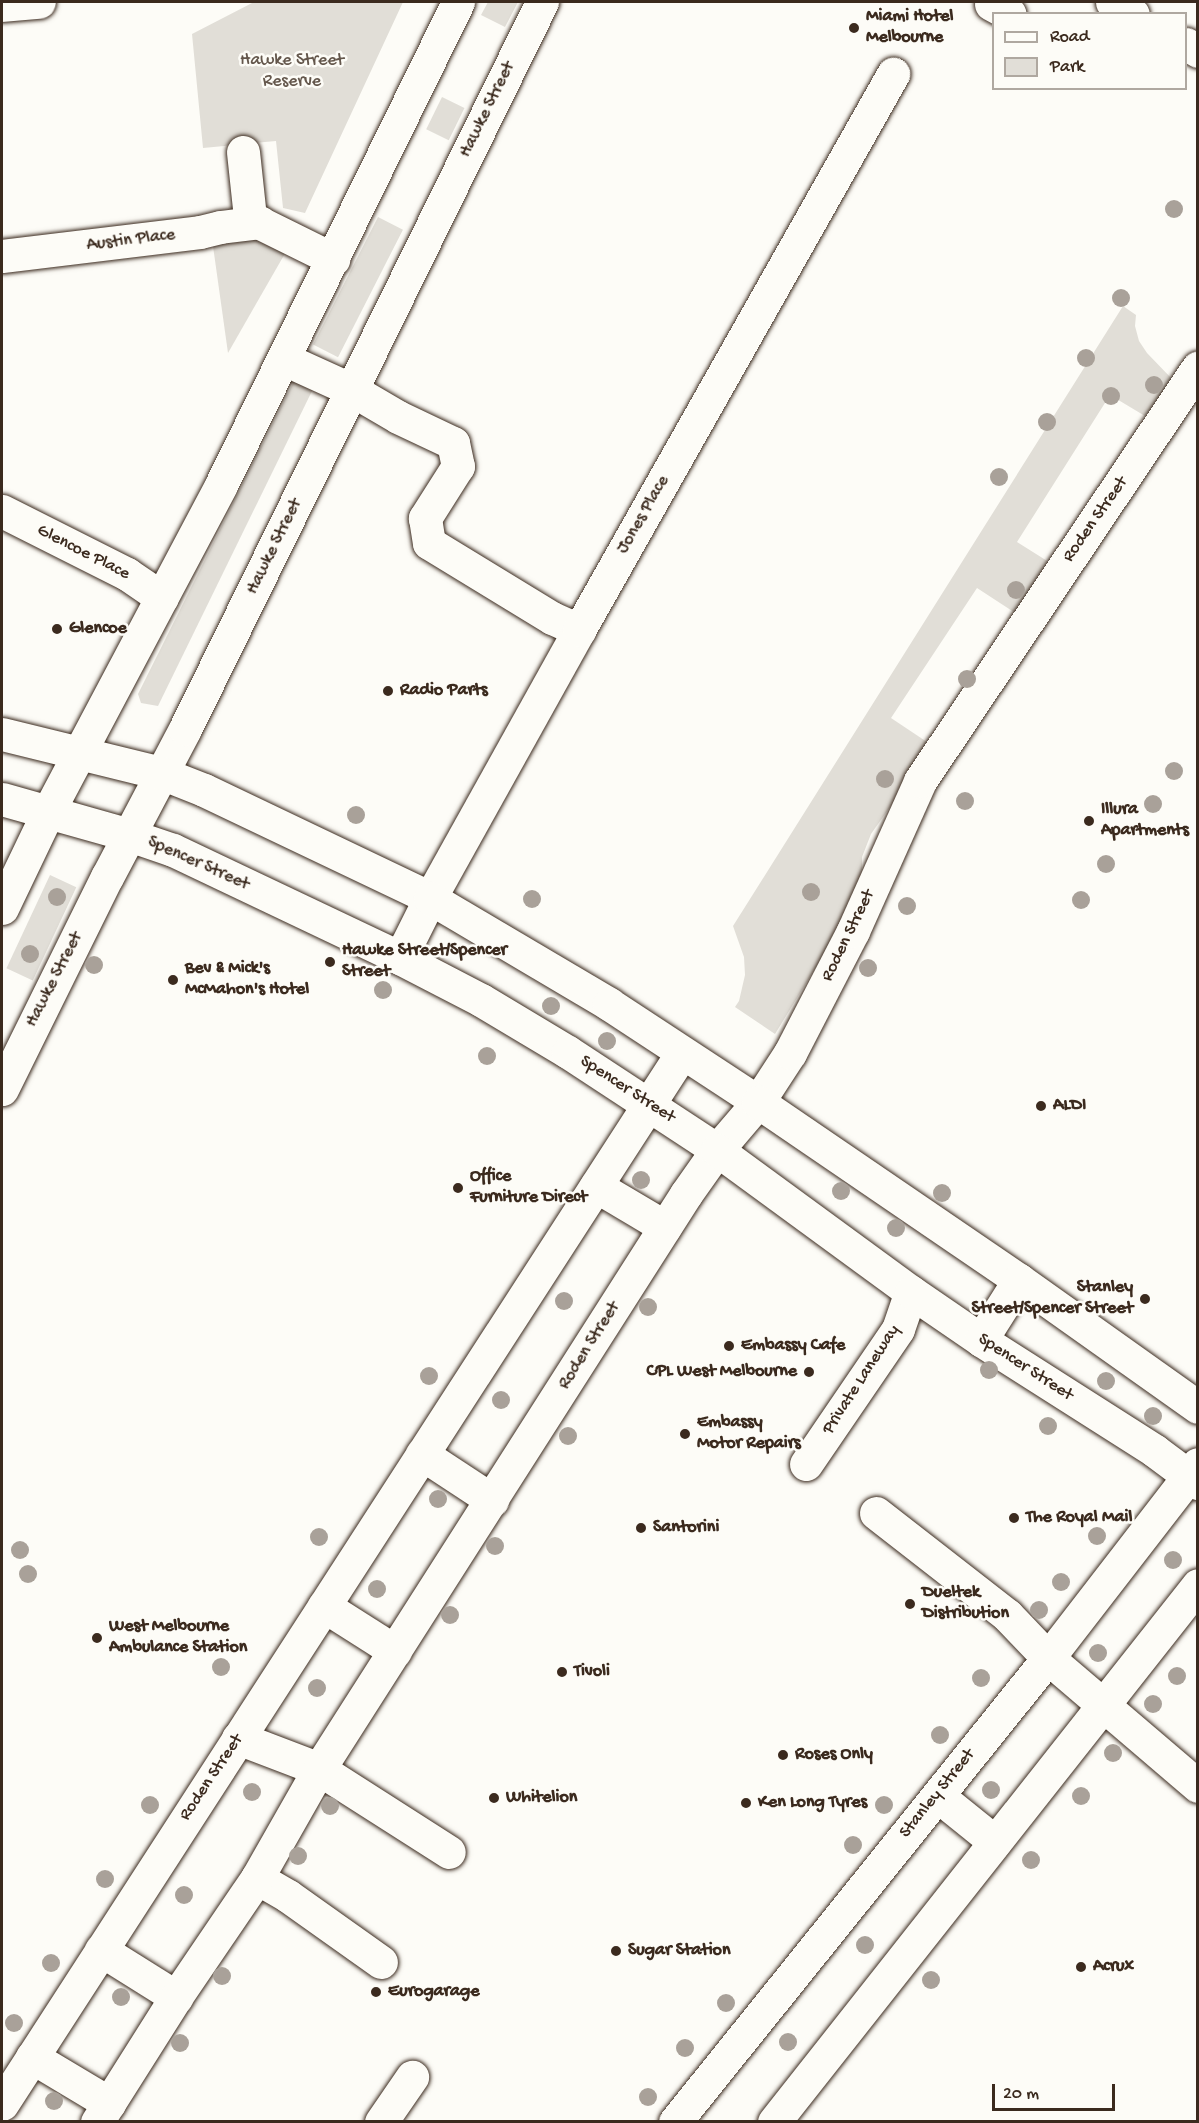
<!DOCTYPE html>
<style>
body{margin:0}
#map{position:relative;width:1199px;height:2123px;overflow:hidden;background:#fdfcf7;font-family:"Gochi Hand",sans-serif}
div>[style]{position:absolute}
.green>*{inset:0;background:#e1ded7;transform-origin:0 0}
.roads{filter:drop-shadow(0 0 2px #3b2a1e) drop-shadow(0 0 2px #3b2a1e)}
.minor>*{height:33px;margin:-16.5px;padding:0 16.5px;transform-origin:16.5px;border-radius:16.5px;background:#fdfcf7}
.major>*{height:33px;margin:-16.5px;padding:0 16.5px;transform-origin:16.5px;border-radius:16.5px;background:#fdfcf7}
.trees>*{width:18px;height:18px;margin:-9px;border-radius:50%;background:#a9a199}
.dots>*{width:16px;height:16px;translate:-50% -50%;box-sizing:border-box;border:3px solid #fdfcf7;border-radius:50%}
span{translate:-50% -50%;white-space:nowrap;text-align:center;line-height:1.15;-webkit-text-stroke:5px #fdfcf7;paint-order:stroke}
.poi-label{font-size:18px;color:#3b2a1e;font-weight:700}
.left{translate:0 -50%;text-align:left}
.right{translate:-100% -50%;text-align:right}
.park-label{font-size:18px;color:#64574c}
.street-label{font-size:18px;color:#3b2a1e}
.frame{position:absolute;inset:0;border:3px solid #3b2a1e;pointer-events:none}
.legend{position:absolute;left:992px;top:12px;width:195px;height:78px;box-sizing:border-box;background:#fdfcf7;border:2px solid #afa8a0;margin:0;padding:8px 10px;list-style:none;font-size:18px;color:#3b2a1e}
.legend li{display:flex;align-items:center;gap:12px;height:30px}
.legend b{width:30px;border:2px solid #afa8a0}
.scale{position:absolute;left:992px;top:2084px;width:123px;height:27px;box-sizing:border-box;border:3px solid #3b2a1e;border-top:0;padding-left:8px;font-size:18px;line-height:21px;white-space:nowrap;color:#3b2a1e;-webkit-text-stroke:4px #fdfcf7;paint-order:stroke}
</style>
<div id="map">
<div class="green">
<div style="clip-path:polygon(254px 2px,403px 2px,305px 213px,283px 208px,276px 141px,203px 148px,192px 34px)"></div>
<div style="clip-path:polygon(488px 2px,518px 2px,505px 27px,481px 15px)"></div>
<div style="left:442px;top:97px;width:25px;height:36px;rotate:26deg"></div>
<div style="left:378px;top:217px;width:28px;height:143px;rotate:27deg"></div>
<div style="clip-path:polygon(252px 233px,287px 250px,228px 353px,212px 239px)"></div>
<div style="clip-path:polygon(1123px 306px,1136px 315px,1135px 326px,1139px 341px,1147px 353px,1173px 380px,1145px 416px,1110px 395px,1017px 542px,1052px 564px,1020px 616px,977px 588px,891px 718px,933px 746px,871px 834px,862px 857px,862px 880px,827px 949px,775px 1034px,735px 1007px,739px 1001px,745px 975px,744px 957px,733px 926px)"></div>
<div style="clip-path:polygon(294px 381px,312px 391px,158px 706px,141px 703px,138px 694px)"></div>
<div style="left:50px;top:875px;width:29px;height:103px;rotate:25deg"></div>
</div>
<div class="roads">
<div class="minor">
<div style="left:1112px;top:2px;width:24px;rotate:30deg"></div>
<div style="left:991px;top:4px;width:21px;rotate:28deg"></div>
<div style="left:2px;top:5px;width:37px;rotate:-5deg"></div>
<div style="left:1186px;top:44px;width:14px;rotate:30deg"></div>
<div style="left:243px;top:152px;width:66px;rotate:83.9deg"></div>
<div style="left:250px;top:218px;width:93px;rotate:26.3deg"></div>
<div style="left:2px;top:256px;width:199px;rotate:-6.9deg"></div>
<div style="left:200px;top:232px;width:21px;rotate:-14deg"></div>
<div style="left:220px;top:227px;width:40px;rotate:-7.1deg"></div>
<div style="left:284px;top:359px;width:75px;rotate:24.5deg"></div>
<div style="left:352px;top:390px;width:53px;rotate:30.4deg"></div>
<div style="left:398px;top:417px;width:61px;rotate:25.3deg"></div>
<div style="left:453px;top:443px;width:24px;rotate:78deg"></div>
<div style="left:458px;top:466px;width:62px;rotate:122.4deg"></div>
<div style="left:425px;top:518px;width:25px;rotate:81deg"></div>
<div style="left:429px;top:543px;width:144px;rotate:31.4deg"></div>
<div style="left:552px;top:618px;width:30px;rotate:24deg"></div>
<div style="left:2px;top:511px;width:140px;rotate:26.7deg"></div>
<div style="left:127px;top:574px;width:42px;rotate:34.4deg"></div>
<div style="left:2px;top:908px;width:106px;rotate:-64.4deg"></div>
<div style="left:48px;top:812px;width:370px;rotate:-62.1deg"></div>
<div style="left:221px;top:485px;width:538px;rotate:-63.86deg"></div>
<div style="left:400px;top:958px;width:67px;rotate:-63.4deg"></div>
<div style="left:430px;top:898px;width:307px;rotate:-60.9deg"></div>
<div style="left:579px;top:630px;width:639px;rotate:-60.54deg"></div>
<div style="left:2px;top:1089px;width:237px;rotate:-63.7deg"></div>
<div style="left:107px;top:877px;width:167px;rotate:-62.2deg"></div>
<div style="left:185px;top:729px;width:810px;rotate:-63.85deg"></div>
<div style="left:596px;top:1186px;width:80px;rotate:30.7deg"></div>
<div style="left:422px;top:1454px;width:84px;rotate:33.3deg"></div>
<div style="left:806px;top:1464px;width:163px;rotate:-55.7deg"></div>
<div style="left:898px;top:1329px;width:39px;rotate:-71deg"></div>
<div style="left:876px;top:1513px;width:166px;rotate:37.9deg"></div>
<div style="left:1007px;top:1615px;width:59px;rotate:46.4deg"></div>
<div style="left:1048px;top:1658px;width:197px;rotate:40.5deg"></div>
<div style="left:324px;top:1606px;width:84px;rotate:32.4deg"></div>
<div style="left:238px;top:1738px;width:87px;rotate:20.9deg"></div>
<div style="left:319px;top:1769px;width:154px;rotate:32.6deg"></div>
<div style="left:938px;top:1796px;width:73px;rotate:38.9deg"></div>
<div style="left:257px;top:1878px;width:36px;rotate:30deg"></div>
<div style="left:288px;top:1896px;width:114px;rotate:35.4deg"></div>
<div style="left:101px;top:1950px;width:89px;rotate:32.1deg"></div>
<div style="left:32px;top:2057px;width:90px;rotate:30.9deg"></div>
<div style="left:2px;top:2104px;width:1252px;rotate:-57.1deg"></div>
<div style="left:97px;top:2122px;width:148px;rotate:-57.7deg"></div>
<div style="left:176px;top:1997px;width:144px;rotate:-55.8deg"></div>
<div style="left:257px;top:1878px;width:125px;rotate:-60.4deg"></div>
<div style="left:319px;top:1769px;width:682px;rotate:-57.45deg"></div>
<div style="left:686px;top:1194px;width:54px;rotate:-54.8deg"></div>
<div style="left:717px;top:1150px;width:63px;rotate:-49.5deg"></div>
<div style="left:758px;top:1102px;width:59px;rotate:-56.9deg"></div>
<div style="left:790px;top:1053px;width:137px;rotate:-62.7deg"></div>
<div style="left:853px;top:931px;width:164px;rotate:-65.9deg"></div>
<div style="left:920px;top:781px;width:498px;rotate:-56.1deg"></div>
<div style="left:381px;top:2122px;width:55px;rotate:-55.4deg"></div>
<div style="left:675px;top:2122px;width:595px;rotate:-51.2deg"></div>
<div style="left:1048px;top:1658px;width:245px;rotate:-52.3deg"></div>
<div style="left:774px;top:2122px;width:684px;rotate:-51.71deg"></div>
</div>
<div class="major">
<div style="left:2px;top:734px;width:164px;rotate:13.8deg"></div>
<div style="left:161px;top:773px;width:46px;rotate:21.6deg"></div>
<div style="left:204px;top:790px;width:250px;rotate:25.5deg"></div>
<div style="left:430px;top:898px;width:208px;rotate:30.6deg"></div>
<div style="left:609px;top:1004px;width:178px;rotate:33.3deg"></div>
<div style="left:758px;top:1102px;width:316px;rotate:34.3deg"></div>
<div style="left:1019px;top:1280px;width:219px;rotate:35.4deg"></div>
<div style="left:2px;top:799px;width:132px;rotate:15.8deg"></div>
<div style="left:129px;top:835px;width:46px;rotate:18.8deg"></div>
<div style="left:173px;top:850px;width:251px;rotate:25.4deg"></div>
<div style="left:400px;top:958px;width:91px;rotate:27.4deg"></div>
<div style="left:481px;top:1000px;width:101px;rotate:30.9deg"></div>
<div style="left:568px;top:1052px;width:178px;rotate:33.3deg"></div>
<div style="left:717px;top:1150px;width:240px;rotate:36.2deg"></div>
<div style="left:911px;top:1292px;width:85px;rotate:34.4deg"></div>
<div style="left:981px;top:1340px;width:206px;rotate:32.5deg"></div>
<div style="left:1155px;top:1451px;width:54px;rotate:36.7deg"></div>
<div style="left:981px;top:1340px;width:71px;rotate:-57.7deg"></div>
</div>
</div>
<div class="trees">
<div style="left:1174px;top:209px"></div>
<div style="left:1121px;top:298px"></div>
<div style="left:1086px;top:358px"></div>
<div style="left:1154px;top:385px"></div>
<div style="left:1111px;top:396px"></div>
<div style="left:1047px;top:422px"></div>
<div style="left:999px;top:477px"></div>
<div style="left:1016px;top:590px"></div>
<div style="left:967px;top:679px"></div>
<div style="left:1174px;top:771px"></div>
<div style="left:885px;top:779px"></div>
<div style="left:965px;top:801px"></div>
<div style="left:1153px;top:804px"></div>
<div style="left:356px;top:815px"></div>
<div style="left:1106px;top:864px"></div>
<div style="left:811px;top:892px"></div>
<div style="left:57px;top:897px"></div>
<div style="left:532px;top:899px"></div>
<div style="left:1081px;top:900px"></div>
<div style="left:907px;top:906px"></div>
<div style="left:30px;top:954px"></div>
<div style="left:94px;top:965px"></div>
<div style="left:868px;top:968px"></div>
<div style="left:383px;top:990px"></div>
<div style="left:551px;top:1006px"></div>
<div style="left:607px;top:1041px"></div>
<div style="left:487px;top:1056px"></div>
<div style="left:641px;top:1180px"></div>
<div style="left:841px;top:1191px"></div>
<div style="left:942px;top:1193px"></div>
<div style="left:896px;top:1228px"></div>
<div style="left:564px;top:1301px"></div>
<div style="left:648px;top:1307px"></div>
<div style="left:989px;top:1370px"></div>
<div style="left:429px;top:1376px"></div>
<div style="left:1106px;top:1381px"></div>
<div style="left:501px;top:1400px"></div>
<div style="left:1153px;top:1416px"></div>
<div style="left:1048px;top:1426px"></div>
<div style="left:568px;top:1436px"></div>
<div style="left:438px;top:1499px"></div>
<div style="left:1097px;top:1536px"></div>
<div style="left:319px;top:1537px"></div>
<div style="left:495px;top:1546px"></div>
<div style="left:20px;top:1550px"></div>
<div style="left:1173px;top:1560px"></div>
<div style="left:28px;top:1574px"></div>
<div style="left:1061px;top:1582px"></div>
<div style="left:377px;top:1589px"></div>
<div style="left:1039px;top:1610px"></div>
<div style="left:450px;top:1615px"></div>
<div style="left:1098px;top:1653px"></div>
<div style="left:221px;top:1667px"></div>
<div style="left:1177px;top:1676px"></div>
<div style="left:981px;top:1678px"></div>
<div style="left:317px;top:1688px"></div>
<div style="left:1153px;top:1704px"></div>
<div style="left:940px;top:1735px"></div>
<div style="left:1113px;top:1753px"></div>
<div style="left:991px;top:1790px"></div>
<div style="left:252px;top:1792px"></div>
<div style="left:1081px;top:1796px"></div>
<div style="left:150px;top:1805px"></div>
<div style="left:884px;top:1805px"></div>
<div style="left:330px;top:1806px"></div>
<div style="left:853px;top:1845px"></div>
<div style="left:298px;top:1856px"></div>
<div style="left:1031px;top:1860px"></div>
<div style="left:105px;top:1879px"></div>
<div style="left:184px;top:1895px"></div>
<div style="left:865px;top:1945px"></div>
<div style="left:51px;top:1963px"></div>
<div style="left:222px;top:1976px"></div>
<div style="left:931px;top:1980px"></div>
<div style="left:121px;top:1997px"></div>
<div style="left:726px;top:2003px"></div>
<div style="left:14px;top:2023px"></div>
<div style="left:788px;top:2042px"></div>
<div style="left:180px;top:2043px"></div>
<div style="left:685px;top:2048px"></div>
<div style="left:648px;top:2097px"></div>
<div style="left:54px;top:2101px"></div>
</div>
<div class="dots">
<div style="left:854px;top:28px;background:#3b2a1e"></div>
<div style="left:57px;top:629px;background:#3b2a1e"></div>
<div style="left:388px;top:691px;background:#3b2a1e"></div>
<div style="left:1089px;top:821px;background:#3b2a1e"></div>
<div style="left:330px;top:962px;background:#3b2a1e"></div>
<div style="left:173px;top:980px;background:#3b2a1e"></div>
<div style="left:1041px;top:1106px;background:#3b2a1e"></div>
<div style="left:458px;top:1188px;background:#3b2a1e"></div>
<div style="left:1145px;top:1299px;background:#3b2a1e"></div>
<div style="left:729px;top:1346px;background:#3b2a1e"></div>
<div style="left:809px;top:1372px;background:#3b2a1e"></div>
<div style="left:685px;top:1434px;background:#3b2a1e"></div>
<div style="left:1014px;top:1518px;background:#3b2a1e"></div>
<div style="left:641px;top:1528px;background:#3b2a1e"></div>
<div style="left:910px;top:1604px;background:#3b2a1e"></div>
<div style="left:97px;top:1638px;background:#3b2a1e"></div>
<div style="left:562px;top:1672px;background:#3b2a1e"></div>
<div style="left:783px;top:1755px;background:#3b2a1e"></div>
<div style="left:494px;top:1798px;background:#3b2a1e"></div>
<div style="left:746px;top:1803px;background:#3b2a1e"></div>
<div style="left:616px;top:1951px;background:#3b2a1e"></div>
<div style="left:1081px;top:1967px;background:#3b2a1e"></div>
<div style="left:376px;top:1992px;background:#3b2a1e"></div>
</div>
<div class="poi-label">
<span class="left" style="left:866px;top:28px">Miami Hotel<br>Melbourne</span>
<span class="left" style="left:69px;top:629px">Glencoe</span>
<span class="left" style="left:400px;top:691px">Radio Parts</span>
<span class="left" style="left:1101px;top:821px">Illura<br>Apartments</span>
<span class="left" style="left:342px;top:962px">Hawke Street/Spencer<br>Street</span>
<span class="left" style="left:185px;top:980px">Bev &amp; Mick's<br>McMahon's Hotel</span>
<span class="left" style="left:1053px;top:1106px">ALDI</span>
<span class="left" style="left:470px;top:1188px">Office<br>Furniture Direct</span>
<span class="right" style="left:1133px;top:1299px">Stanley<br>Street/Spencer Street</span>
<span class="left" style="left:741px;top:1346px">Embassy Cafe</span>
<span class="right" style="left:797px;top:1372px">CPL West Melbourne</span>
<span class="left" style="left:697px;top:1434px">Embassy<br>Motor Repairs</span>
<span class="left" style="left:1026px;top:1518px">The Royal Mail</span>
<span class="left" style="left:653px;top:1528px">Santorini</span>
<span class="left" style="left:922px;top:1604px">Dueltek<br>Distribution</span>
<span class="left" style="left:109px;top:1638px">West Melbourne<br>Ambulance Station</span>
<span class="left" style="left:574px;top:1672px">Tivoli</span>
<span class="left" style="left:795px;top:1755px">Roses Only</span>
<span class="left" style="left:506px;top:1798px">Whitelion</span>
<span class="left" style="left:758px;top:1803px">Ken Long Tyres</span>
<span class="left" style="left:628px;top:1951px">Sugar Station</span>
<span class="left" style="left:1093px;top:1967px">Acrux</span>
<span class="left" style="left:388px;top:1992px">Eurogarage</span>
</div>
<div class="park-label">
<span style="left:292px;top:72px">Hawke Street<br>Reserve</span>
</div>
<div class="street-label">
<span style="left:488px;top:110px;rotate:-64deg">Hawke Street</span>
<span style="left:131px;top:241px;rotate:-7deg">Austin Place</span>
<span style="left:644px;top:515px;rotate:-60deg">Jones Place</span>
<span style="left:1096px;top:520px;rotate:-55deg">Roden Street</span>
<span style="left:275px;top:547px;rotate:-64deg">Hawke Street</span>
<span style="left:83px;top:553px;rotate:27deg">Glencoe Place</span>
<span style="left:198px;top:864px;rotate:24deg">Spencer Street</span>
<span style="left:849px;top:936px;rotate:-64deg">Roden Street</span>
<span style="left:55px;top:980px;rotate:-63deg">Hawke Street</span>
<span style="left:627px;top:1090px;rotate:33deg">Spencer Street</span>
<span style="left:590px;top:1346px;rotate:-58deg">Roden Street</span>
<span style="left:1025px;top:1368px;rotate:33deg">Spencer Street</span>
<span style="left:862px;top:1380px;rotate:-57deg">Private Laneway</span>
<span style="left:212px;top:1778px;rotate:-56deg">Roden Street</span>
<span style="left:938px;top:1794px;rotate:-51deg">Stanley Street</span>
</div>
<div class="frame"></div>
<ul class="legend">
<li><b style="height:8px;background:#fdfcf7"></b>Road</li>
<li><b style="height:16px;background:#e1ded7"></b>Park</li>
</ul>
<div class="scale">20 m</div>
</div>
